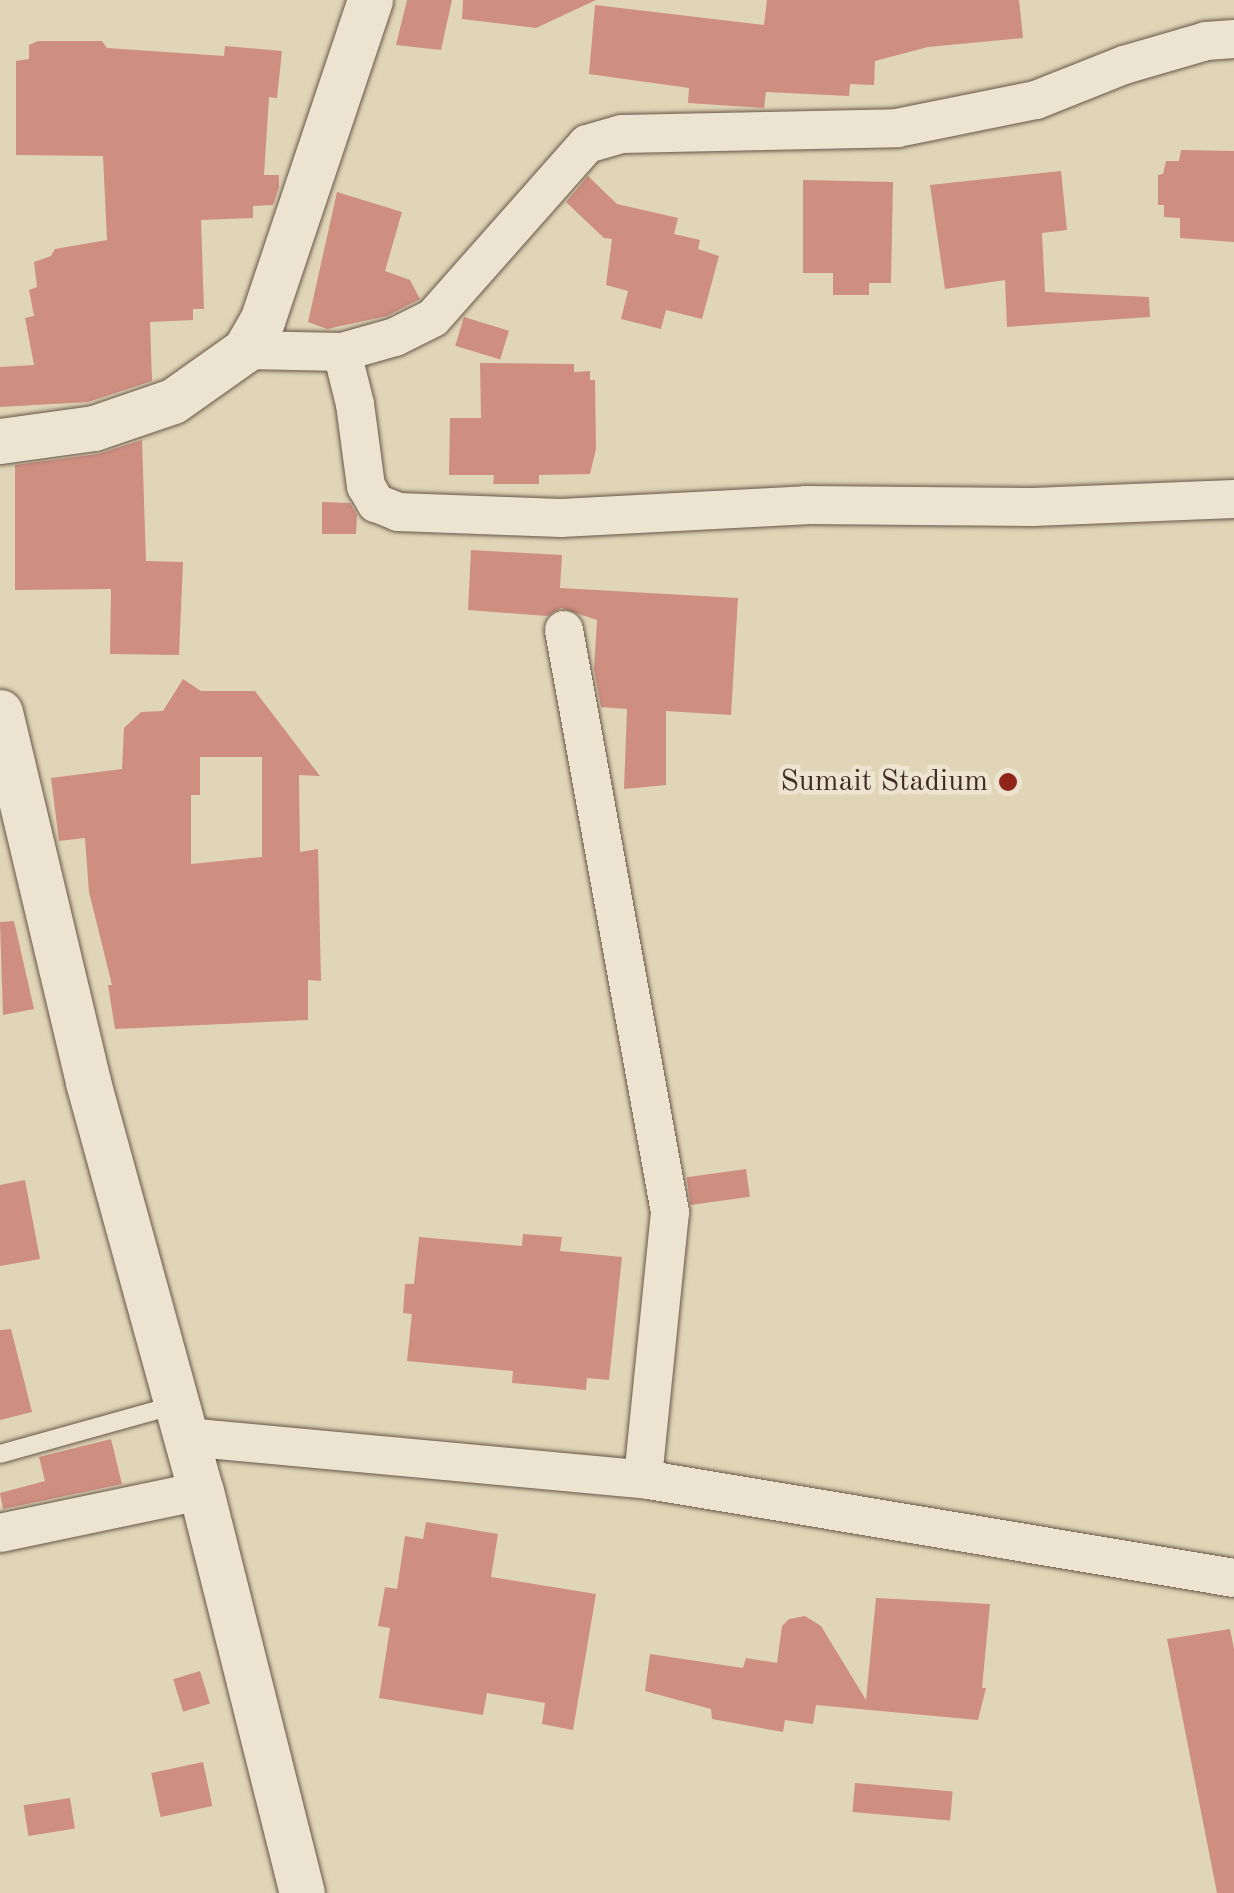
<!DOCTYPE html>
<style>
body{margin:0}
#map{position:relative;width:1234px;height:1893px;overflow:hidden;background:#e1d5b7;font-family:"Old Standard TT",serif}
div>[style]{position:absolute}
.building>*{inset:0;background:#ce8e80;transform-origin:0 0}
.roads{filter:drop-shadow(0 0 2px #685649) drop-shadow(0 0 2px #685649)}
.service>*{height:18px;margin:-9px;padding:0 9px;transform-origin:9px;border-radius:9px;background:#ece4d0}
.minor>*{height:38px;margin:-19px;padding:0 19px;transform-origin:19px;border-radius:19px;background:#ece4d0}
.tertiary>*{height:45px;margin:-22.5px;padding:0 22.5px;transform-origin:22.5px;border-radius:22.5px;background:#ece4d0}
.dots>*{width:28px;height:28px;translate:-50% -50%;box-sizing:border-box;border:5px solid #ece4d0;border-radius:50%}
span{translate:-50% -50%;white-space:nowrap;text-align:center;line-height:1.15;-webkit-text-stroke:9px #ece4d0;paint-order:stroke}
.poi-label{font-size:30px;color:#3f2b24}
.right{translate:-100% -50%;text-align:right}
</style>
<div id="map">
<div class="building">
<div style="clip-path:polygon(407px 0,452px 0,441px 50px,396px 45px)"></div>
<div style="clip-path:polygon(463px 0,596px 0,536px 28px,462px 19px)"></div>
<div style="clip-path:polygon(767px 0,1019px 0,1023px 38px,928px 47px,875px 61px,874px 85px,850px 84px,849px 96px,766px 92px,764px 108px,688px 103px,689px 88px,589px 74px,595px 5px,764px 25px)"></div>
<div style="clip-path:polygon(38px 41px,102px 41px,107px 48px,224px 56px,225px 46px,282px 51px,277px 98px,269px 97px,264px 175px,279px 175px,279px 187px,273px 205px,253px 206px,253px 218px,201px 220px,204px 309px,193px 309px,193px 320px,150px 322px,152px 381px,88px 402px,0 407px,0 367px,34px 365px,25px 318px,34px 316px,29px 290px,37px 287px,34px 262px,51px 256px,55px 249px,107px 240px,103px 156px,16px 155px,16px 61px,29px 59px,29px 45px)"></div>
<div style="clip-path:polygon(1181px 150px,1234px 151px,1234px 242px,1180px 238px,1180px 218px,1164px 217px,1164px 205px,1158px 205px,1158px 175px,1163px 174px,1166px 161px,1179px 161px)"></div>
<div style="clip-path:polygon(1061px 171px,1067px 230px,1042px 233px,1045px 292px,1149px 297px,1150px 317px,1007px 327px,1005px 280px,945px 289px,930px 185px)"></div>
<div style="clip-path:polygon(588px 176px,617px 204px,678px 218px,674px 234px,700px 240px,698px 249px,719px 256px,702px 319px,666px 310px,661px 329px,621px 319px,628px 291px,606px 285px,612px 239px,604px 238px,566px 202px)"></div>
<div style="clip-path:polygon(803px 180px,893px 182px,891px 283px,869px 283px,869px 295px,833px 295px,833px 273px,803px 273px)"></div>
<div style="clip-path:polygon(337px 192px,402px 212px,385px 271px,410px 280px,420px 299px,387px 316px,327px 329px,308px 322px)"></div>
<div style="left:464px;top:317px;width:47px;height:30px;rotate:17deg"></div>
<div style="clip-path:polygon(480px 363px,574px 364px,574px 372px,590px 371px,590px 380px,595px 380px,596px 449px,590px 474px,539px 475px,539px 484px,493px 484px,494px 475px,449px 475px,450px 418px,481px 418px)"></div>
<div style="clip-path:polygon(142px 440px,146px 561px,183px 562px,179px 655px,110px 654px,111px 589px,15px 590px,15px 465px,98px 454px)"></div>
<div style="clip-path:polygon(322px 502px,350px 503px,357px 515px,356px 534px,322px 534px)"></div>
<div style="clip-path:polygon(471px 550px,562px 555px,560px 588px,738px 598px,731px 715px,666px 711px,666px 785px,624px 789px,627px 709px,601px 707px,594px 669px,597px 620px,561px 608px,547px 616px,468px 610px)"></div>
<div style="clip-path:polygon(evenodd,183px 679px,201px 691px,255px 691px,320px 776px,299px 775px,300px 852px,318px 849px,321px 981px,308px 980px,308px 1020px,115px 1029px,108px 985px,112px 985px,89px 892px,85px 838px,59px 841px,51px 778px,122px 769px,124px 728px,141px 712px,163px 711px,183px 679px,200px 757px,262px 757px,262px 857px,191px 864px,191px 795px,200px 795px,200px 757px)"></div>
<div style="clip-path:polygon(14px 921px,34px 1009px,3px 1015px,0 922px)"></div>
<div style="left:746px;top:1169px;width:28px;height:60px;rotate:82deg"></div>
<div style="clip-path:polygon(25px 1180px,40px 1259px,0 1266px,0 1185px)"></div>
<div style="clip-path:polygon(523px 1234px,562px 1237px,560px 1251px,622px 1257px,609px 1380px,587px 1378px,586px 1390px,546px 1386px,512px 1383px,513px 1371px,407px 1361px,412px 1314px,403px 1313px,405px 1284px,414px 1284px,419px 1237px,522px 1246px)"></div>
<div style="clip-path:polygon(11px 1329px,32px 1412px,0 1420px,0 1330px)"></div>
<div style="clip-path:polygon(111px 1439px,122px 1484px,3px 1509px,0 1493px,45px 1481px,39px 1457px)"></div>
<div style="clip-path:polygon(426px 1522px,498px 1534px,491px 1577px,596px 1594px,573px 1730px,542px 1724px,545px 1703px,487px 1693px,483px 1715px,379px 1698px,390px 1628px,378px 1626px,385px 1587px,397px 1589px,405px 1536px,423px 1539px)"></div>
<div style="clip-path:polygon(876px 1598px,990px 1604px,982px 1688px,986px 1688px,978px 1720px,816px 1705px,813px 1724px,785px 1720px,783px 1732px,712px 1719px,711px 1709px,645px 1691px,650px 1654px,743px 1668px,746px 1658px,777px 1663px,782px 1626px,789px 1619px,805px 1616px,821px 1626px,866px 1700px)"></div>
<div style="clip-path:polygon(1230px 1629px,1234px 1649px,1234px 1893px,1217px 1893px,1167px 1639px)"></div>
<div style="left:200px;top:1671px;width:34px;height:28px;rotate:73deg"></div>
<div style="left:203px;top:1762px;width:45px;height:53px;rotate:78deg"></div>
<div style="left:855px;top:1783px;width:98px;height:29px;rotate:5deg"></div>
<div style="left:70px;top:1798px;width:31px;height:47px;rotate:81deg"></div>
</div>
<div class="roads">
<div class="service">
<div style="left:0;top:1454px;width:183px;rotate:-15.6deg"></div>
</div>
<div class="minor">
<div style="left:245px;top:350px;width:97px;rotate:1.2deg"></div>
<div style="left:342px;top:352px;width:55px;rotate:-15.8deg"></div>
<div style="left:395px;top:337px;width:42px;rotate:-26.6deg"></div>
<div style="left:433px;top:318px;width:232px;rotate:-48.5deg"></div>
<div style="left:587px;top:144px;width:36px;rotate:-16deg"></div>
<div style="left:622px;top:134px;width:275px;rotate:-1.2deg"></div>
<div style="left:897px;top:128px;width:142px;rotate:-11.4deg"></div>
<div style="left:1036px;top:100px;width:95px;rotate:-21.7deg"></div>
<div style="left:1124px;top:65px;width:85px;rotate:-16.3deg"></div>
<div style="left:1206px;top:41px;width:28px;rotate:-4deg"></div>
<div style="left:342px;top:352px;width:54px;rotate:76deg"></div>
<div style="left:355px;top:404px;width:83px;rotate:82.4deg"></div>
<div style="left:366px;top:486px;width:20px;rotate:60deg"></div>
<div style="left:376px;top:503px;width:24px;rotate:22deg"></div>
<div style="left:398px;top:512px;width:163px;rotate:2.1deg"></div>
<div style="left:561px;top:518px;width:245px;rotate:-3deg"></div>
<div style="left:806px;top:505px;width:227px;rotate:0.5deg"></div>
<div style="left:1033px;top:507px;width:201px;rotate:-2.3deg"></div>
<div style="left:564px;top:630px;width:592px;rotate:79.68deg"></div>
<div style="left:670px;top:1212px;width:268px;rotate:95.8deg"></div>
<div style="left:186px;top:1437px;width:459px;rotate:5.3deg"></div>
<div style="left:643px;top:1479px;width:599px;rotate:9.51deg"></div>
<div style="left:0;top:1533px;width:205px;rotate:-11.8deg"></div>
</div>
<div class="tertiary">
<div style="left:0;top:441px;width:95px;rotate:-7.9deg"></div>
<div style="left:94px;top:428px;width:83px;rotate:-18.9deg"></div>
<div style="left:173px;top:401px;width:88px;rotate:-35.3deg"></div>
<div style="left:245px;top:350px;width:34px;rotate:-60deg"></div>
<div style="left:262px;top:321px;width:339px;rotate:-71.4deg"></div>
<div style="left:0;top:712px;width:380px;rotate:76.6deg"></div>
<div style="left:88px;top:1082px;width:424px;rotate:74.6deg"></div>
<div style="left:201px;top:1491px;width:414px;rotate:75.9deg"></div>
</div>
</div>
<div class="dots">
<div style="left:1008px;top:782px;background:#8f2418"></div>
</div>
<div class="poi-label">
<span class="right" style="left:988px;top:782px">Sumait Stadium</span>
</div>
</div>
